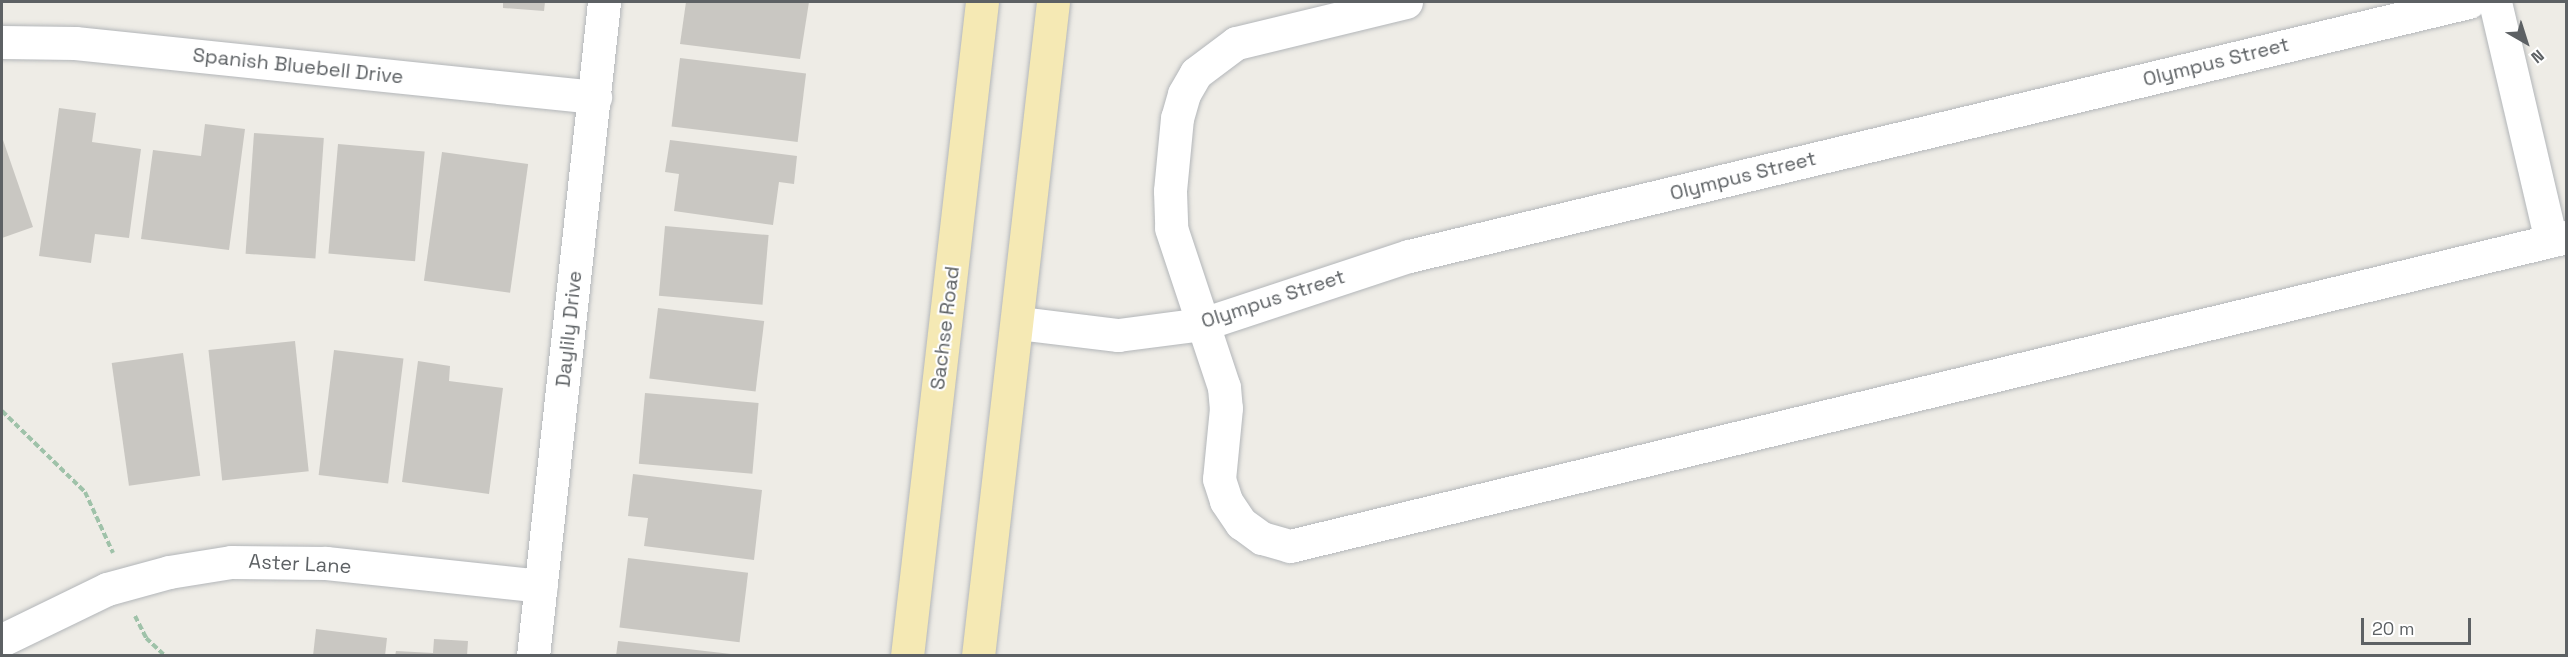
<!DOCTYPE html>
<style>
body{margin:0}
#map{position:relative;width:2568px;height:657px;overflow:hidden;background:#eeece6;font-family:"Space Grotesk",sans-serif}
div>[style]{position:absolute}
.building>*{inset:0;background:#c9c7c2;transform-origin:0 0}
.path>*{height:4px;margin-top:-2px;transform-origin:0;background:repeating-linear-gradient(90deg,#9fc2a9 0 6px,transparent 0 9px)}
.roads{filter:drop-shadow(0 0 2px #b3b6b9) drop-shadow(0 0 2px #b3b6b9)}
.minor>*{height:33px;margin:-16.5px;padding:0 16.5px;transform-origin:16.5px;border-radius:16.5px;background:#fff}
.major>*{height:33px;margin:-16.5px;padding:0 16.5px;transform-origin:16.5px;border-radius:16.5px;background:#f5e9b4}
span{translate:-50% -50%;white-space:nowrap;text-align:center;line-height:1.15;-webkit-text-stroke:4.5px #fff;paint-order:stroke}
.street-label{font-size:20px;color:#5d6164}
.frame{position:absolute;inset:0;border:3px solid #5d6164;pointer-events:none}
.north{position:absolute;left:2496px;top:12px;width:60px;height:60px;-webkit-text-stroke:4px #fff;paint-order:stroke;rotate:141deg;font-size:16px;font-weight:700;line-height:24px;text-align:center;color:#5d6164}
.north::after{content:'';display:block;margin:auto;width:21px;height:27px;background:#5d6164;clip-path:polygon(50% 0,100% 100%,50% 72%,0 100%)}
.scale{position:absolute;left:2361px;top:618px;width:110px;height:27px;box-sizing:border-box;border:3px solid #5d6164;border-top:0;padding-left:8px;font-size:18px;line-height:21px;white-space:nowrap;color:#5d6164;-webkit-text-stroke:4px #fff;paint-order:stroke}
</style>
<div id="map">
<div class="building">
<div style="clip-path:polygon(503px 2px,545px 2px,544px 11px,503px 8px)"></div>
<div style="clip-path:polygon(686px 2px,809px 2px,800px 59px,680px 44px)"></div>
<div style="left:680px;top:58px;width:127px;height:69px;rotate:7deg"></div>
<div style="clip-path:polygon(59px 108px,96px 113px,92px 142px,141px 149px,129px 238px,95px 234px,91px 263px,39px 256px)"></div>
<div style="clip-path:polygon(205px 124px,245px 129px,229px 250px,141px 239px,153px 150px,201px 156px)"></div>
<div style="left:254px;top:133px;width:70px;height:121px;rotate:4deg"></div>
<div style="clip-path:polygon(2px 137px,33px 227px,2px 238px)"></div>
<div style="clip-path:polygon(670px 140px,797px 156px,794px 184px,779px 182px,773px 225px,674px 211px,679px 174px,665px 172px)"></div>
<div style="left:338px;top:144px;width:87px;height:110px;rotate:5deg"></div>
<div style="left:442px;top:152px;width:87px;height:130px;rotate:8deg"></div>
<div style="left:665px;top:226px;width:104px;height:70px;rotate:5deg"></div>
<div style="left:658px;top:308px;width:107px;height:71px;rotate:7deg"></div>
<div style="left:295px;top:341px;width:131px;height:87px;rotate:84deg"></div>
<div style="left:334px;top:350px;width:70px;height:126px;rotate:7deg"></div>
<div style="left:183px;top:353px;width:124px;height:72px;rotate:82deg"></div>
<div style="clip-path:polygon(418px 361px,450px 366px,449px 381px,503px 388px,489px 494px,402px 482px)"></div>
<div style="left:645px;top:393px;width:114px;height:71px;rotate:5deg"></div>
<div style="clip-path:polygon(633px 474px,762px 490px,754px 560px,644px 546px,648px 518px,628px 516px)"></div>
<div style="left:628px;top:558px;width:121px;height:70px;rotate:7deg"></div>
<div style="clip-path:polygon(316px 629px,387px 638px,385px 656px,313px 656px)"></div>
<div style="clip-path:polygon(434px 639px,468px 641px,467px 656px,395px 656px,396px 651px,433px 653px)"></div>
<div style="clip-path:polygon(618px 641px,731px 654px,731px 656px,616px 656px)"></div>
</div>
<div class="path">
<div style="left:2px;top:411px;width:116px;rotate:44.3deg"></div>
<div style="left:85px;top:492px;width:67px;rotate:65.3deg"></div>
<div style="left:135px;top:616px;width:25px;rotate:63deg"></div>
<div style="left:146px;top:638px;width:26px;rotate:43deg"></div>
</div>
<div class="roads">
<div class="minor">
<div style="left:1406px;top:2px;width:175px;rotate:166.4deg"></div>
<div style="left:1236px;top:43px;width:50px;rotate:143.1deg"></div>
<div style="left:1196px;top:73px;width:24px;rotate:120deg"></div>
<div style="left:1184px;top:94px;width:25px;rotate:106deg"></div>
<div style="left:1177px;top:118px;width:73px;rotate:95.5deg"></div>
<div style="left:1170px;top:191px;width:37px;rotate:88deg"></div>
<div style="left:1171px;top:228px;width:168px;rotate:71.6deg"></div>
<div style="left:1224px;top:387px;width:21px;rotate:85deg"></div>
<div style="left:1226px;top:408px;width:71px;rotate:95.6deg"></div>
<div style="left:1219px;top:479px;width:23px;rotate:72deg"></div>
<div style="left:1226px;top:501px;width:27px;rotate:56deg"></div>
<div style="left:1241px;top:523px;width:26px;rotate:36deg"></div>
<div style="left:1262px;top:538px;width:29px;rotate:16deg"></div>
<div style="left:1290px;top:546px;width:1313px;rotate:-13.61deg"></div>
<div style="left:2495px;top:2px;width:245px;rotate:76.8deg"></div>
<div style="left:2px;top:42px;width:73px;rotate:0.8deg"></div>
<div style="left:75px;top:43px;width:523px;rotate:5.93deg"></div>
<div style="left:1019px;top:323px;width:100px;rotate:6.9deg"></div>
<div style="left:1118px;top:335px;width:86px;rotate:-7.4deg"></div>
<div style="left:1203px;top:324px;width:217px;rotate:-18.3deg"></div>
<div style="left:1409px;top:256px;width:1090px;rotate:-13.48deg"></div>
<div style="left:2px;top:640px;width:117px;rotate:-25.9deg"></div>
<div style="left:107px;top:589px;width:64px;rotate:-15.3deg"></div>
<div style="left:169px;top:572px;width:63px;rotate:-9.2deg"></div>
<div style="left:231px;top:562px;width:95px;rotate:0.6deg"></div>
<div style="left:326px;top:563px;width:216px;rotate:6.1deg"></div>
<div style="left:533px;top:656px;width:658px;rotate:-83.8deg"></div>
</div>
<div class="major">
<div style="left:907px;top:656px;width:658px;rotate:-83.46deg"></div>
<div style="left:978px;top:656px;width:658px;rotate:-83.46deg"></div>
</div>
</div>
<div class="street-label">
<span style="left:2216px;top:62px;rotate:-14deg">Olympus Street</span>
<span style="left:298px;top:66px;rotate:6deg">Spanish Bluebell Drive</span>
<span style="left:1743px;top:176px;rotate:-14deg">Olympus Street</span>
<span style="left:1273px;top:299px;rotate:-18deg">Olympus Street</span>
<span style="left:945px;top:328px;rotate:-83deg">Sachse Road</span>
<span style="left:569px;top:329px;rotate:-84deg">Daylily Drive</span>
<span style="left:300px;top:564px;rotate:3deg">Aster Lane</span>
</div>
<div class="frame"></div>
<div class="north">N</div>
<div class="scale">20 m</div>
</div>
